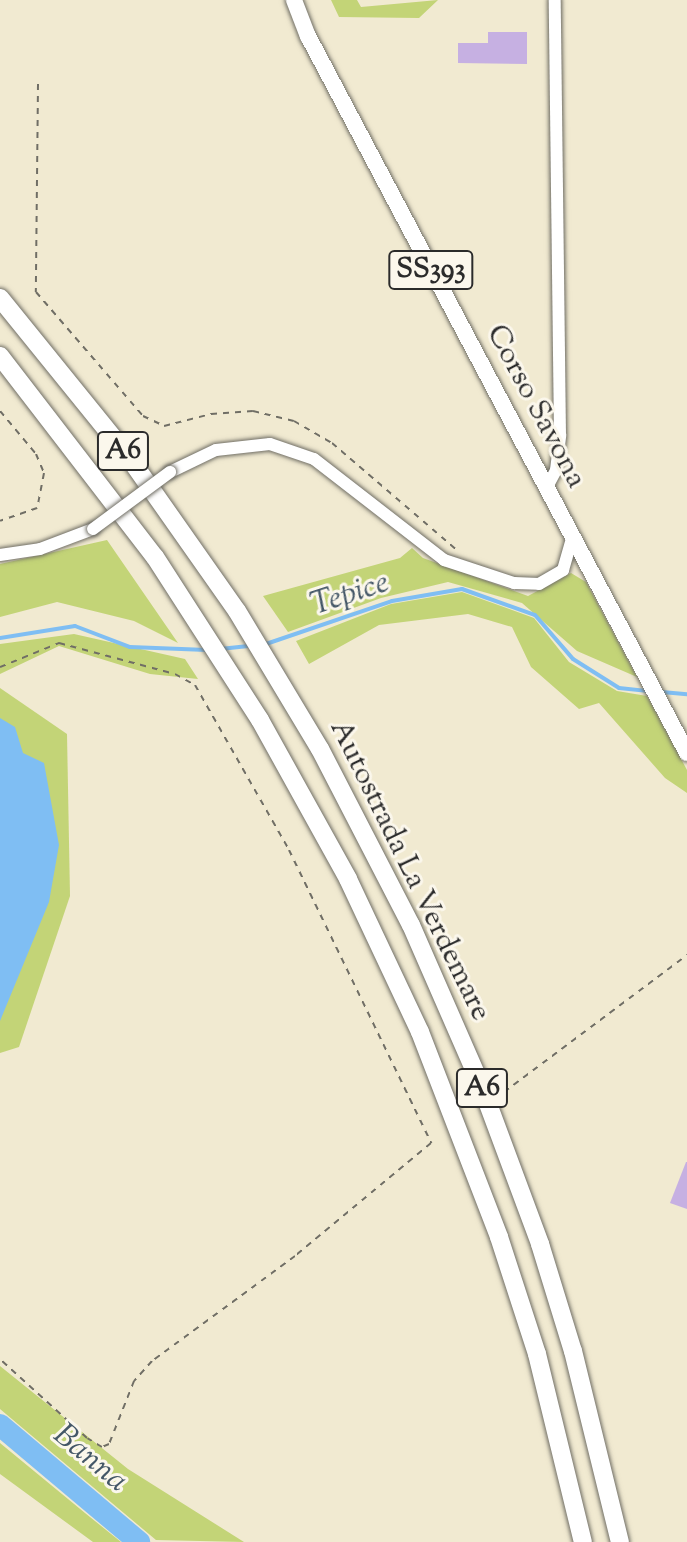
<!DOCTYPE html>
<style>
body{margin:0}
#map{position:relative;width:687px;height:1542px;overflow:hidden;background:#f1ead1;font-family:"Sorts Mill Goudy",serif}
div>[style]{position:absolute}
.green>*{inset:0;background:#c3d477}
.water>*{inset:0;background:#7fbef3}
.stream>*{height:4px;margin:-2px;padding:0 2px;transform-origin:2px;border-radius:2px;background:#7fbef3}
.river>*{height:22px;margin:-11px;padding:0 11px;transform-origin:11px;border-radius:11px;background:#7fbef3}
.building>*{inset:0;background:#c6b0e2}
.path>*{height:2px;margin-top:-1px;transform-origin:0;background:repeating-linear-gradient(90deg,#706e65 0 6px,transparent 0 12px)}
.roads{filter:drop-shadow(0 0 2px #706e65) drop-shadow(0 0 2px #706e65)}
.minor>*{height:12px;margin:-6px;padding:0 6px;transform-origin:6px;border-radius:6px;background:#fff}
.major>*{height:16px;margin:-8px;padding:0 8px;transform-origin:8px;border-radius:8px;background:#fff}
.highway>*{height:18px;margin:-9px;padding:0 9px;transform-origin:9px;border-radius:9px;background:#fff}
.bridges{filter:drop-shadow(0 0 2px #706e65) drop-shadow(0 0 2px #706e65)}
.minor-bridge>*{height:12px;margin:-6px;padding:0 6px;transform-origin:6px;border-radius:6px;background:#fff}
span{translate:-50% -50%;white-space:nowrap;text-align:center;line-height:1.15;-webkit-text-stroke:6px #fbf7ec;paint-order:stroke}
.shield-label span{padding:2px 6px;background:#fbf7ec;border:2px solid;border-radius:6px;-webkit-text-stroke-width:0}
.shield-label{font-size:28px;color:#2b2b2b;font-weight:700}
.street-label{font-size:30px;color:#2b2b2b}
.water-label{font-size:32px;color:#445767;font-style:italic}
</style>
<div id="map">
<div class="green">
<div style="clip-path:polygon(331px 0,357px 0,361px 7px,438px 0,419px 18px,339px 17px)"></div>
<div style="clip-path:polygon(107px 540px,178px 643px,134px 621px,57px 602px,0 617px,0 564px)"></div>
<div style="clip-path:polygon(412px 548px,423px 558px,528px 596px,571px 573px,586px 582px,637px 677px,577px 651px,522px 603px,448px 582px,381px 598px,288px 632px,263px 596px,400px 558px)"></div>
<div style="clip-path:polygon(462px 592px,534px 618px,569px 662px,617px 691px,647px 696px,687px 770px,687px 793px,665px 778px,599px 703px,579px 709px,531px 667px,512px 627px,468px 614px,379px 625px,309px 664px,296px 641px,391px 604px)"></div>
<div style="clip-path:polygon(74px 634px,185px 659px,198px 679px,150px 674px,59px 646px,0 674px,0 644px)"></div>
<div style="clip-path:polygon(0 688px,67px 734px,70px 896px,19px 1047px,0 1053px)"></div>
<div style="clip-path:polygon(0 1366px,128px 1469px,244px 1542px,156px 1540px,0 1409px)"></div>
<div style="clip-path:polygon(0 1443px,85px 1513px,121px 1542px,93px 1542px,0 1474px)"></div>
</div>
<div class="water">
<div style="clip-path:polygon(0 718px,15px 727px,23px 753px,44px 763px,59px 845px,49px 902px,0 1021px)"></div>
</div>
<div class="stream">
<div style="left:0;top:638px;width:76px;rotate:-9.1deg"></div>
<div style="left:75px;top:626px;width:59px;rotate:20.9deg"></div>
<div style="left:130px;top:647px;width:77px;rotate:2.2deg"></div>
<div style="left:263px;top:645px;width:136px;rotate:-18.8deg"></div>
<div style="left:392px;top:601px;width:71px;rotate:-9.7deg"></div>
<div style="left:462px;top:589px;width:77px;rotate:19.6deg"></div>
<div style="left:535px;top:615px;width:58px;rotate:49.2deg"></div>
<div style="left:573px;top:659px;width:54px;rotate:32.2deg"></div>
<div style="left:619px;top:688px;width:30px;rotate:6deg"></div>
<div style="left:220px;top:649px;width:31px;rotate:-6deg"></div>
<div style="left:662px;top:692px;width:25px;rotate:5deg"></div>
</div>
<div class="river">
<div style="left:0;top:1425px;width:182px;rotate:40.1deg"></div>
</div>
<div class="building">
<div style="clip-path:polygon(488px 32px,527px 32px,527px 64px,458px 63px,458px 43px,488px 43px)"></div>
<div style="clip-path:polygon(686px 1162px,687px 1162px,687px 1209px,670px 1203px)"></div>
</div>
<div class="path">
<div style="left:38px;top:84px;width:208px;rotate:90.6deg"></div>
<div style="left:36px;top:292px;width:164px;rotate:49.2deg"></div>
<div style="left:143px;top:416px;width:23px;rotate:25deg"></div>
<div style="left:164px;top:426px;width:49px;rotate:-14.3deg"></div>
<div style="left:211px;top:414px;width:42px;rotate:-4.1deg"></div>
<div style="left:253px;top:411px;width:42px;rotate:13.7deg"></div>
<div style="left:294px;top:421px;width:44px;rotate:30.1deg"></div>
<div style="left:332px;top:443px;width:167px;rotate:40.6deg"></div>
<div style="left:0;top:411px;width:56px;rotate:50.1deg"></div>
<div style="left:36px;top:454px;width:21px;rotate:67deg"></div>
<div style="left:44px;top:473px;width:36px;rotate:101deg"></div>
<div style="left:37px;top:508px;width:39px;rotate:161deg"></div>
<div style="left:0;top:667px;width:64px;rotate:-22.1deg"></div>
<div style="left:59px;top:643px;width:120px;rotate:15deg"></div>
<div style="left:175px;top:674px;width:23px;rotate:29deg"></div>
<div style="left:195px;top:685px;width:190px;rotate:60.3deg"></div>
<div style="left:289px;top:850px;width:326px;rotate:64.1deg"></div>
<div style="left:431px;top:1143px;width:177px;rotate:140.3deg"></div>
<div style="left:295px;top:1256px;width:177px;rotate:143.7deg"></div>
<div style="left:152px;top:1361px;width:27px;rotate:132deg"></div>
<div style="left:134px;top:1381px;width:68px;rotate:111.6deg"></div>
<div style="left:109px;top:1444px;width:8px;rotate:157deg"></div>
<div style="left:102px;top:1447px;width:17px;rotate:-149deg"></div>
<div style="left:87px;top:1438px;width:118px;rotate:-137.8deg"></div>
<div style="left:504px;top:1092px;width:229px;rotate:-36.8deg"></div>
</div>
<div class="roads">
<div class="minor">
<div style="left:170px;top:472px;width:51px;rotate:-25.6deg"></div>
<div style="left:216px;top:450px;width:54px;rotate:-6.3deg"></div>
<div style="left:270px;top:444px;width:46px;rotate:18.8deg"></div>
<div style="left:314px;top:459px;width:165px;rotate:37.8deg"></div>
<div style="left:444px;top:560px;width:74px;rotate:18.2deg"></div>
<div style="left:514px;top:583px;width:25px;rotate:2deg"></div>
<div style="left:539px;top:584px;width:28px;rotate:-30deg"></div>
<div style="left:563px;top:570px;width:33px;rotate:-74deg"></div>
<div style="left:546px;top:489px;width:21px;rotate:-62deg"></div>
<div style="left:556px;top:470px;width:35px;rotate:-83deg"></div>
<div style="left:560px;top:435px;width:435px;rotate:-90.7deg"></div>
<div style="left:0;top:555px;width:40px;rotate:-8.5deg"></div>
<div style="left:40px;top:549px;width:57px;rotate:-20.7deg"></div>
</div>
<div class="major">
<div style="left:294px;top:0;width:39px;rotate:69deg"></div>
<div style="left:308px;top:36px;width:811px;rotate:62.14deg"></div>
</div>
<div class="highway">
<div style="left:0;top:298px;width:203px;rotate:51deg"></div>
<div style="left:128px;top:456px;width:189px;rotate:54.9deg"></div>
<div style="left:237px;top:611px;width:161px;rotate:59deg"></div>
<div style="left:320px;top:749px;width:198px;rotate:62.7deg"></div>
<div style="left:411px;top:925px;width:175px;rotate:66.4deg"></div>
<div style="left:481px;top:1085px;width:170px;rotate:69.6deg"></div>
<div style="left:540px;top:1244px;width:112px;rotate:72.9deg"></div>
<div style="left:573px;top:1351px;width:197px;rotate:76.2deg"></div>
<div style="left:0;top:356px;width:254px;rotate:52.4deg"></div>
<div style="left:155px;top:557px;width:194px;rotate:57.2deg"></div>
<div style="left:260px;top:720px;width:182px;rotate:61deg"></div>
<div style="left:348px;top:879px;width:169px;rotate:64.8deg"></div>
<div style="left:420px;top:1032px;width:220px;rotate:68.9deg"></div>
<div style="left:499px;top:1237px;width:123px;rotate:72deg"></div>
<div style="left:537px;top:1354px;width:194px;rotate:76.3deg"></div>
</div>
</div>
<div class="bridges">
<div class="minor-bridge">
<div style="left:93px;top:529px;width:96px;rotate:-36.5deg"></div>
</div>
</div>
<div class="shield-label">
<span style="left:431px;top:270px">SS393</span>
<span style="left:123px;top:451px">A6</span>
<span style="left:482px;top:1088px">A6</span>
</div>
<div class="street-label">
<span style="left:535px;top:407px;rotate:62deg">Corso Savona</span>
<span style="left:409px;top:871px;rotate:64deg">Autostrada La Verdemare</span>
</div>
<div class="water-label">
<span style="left:350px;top:595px;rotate:-18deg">Tepice</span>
<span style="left:90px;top:1459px;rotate:40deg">Banna</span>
</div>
</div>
